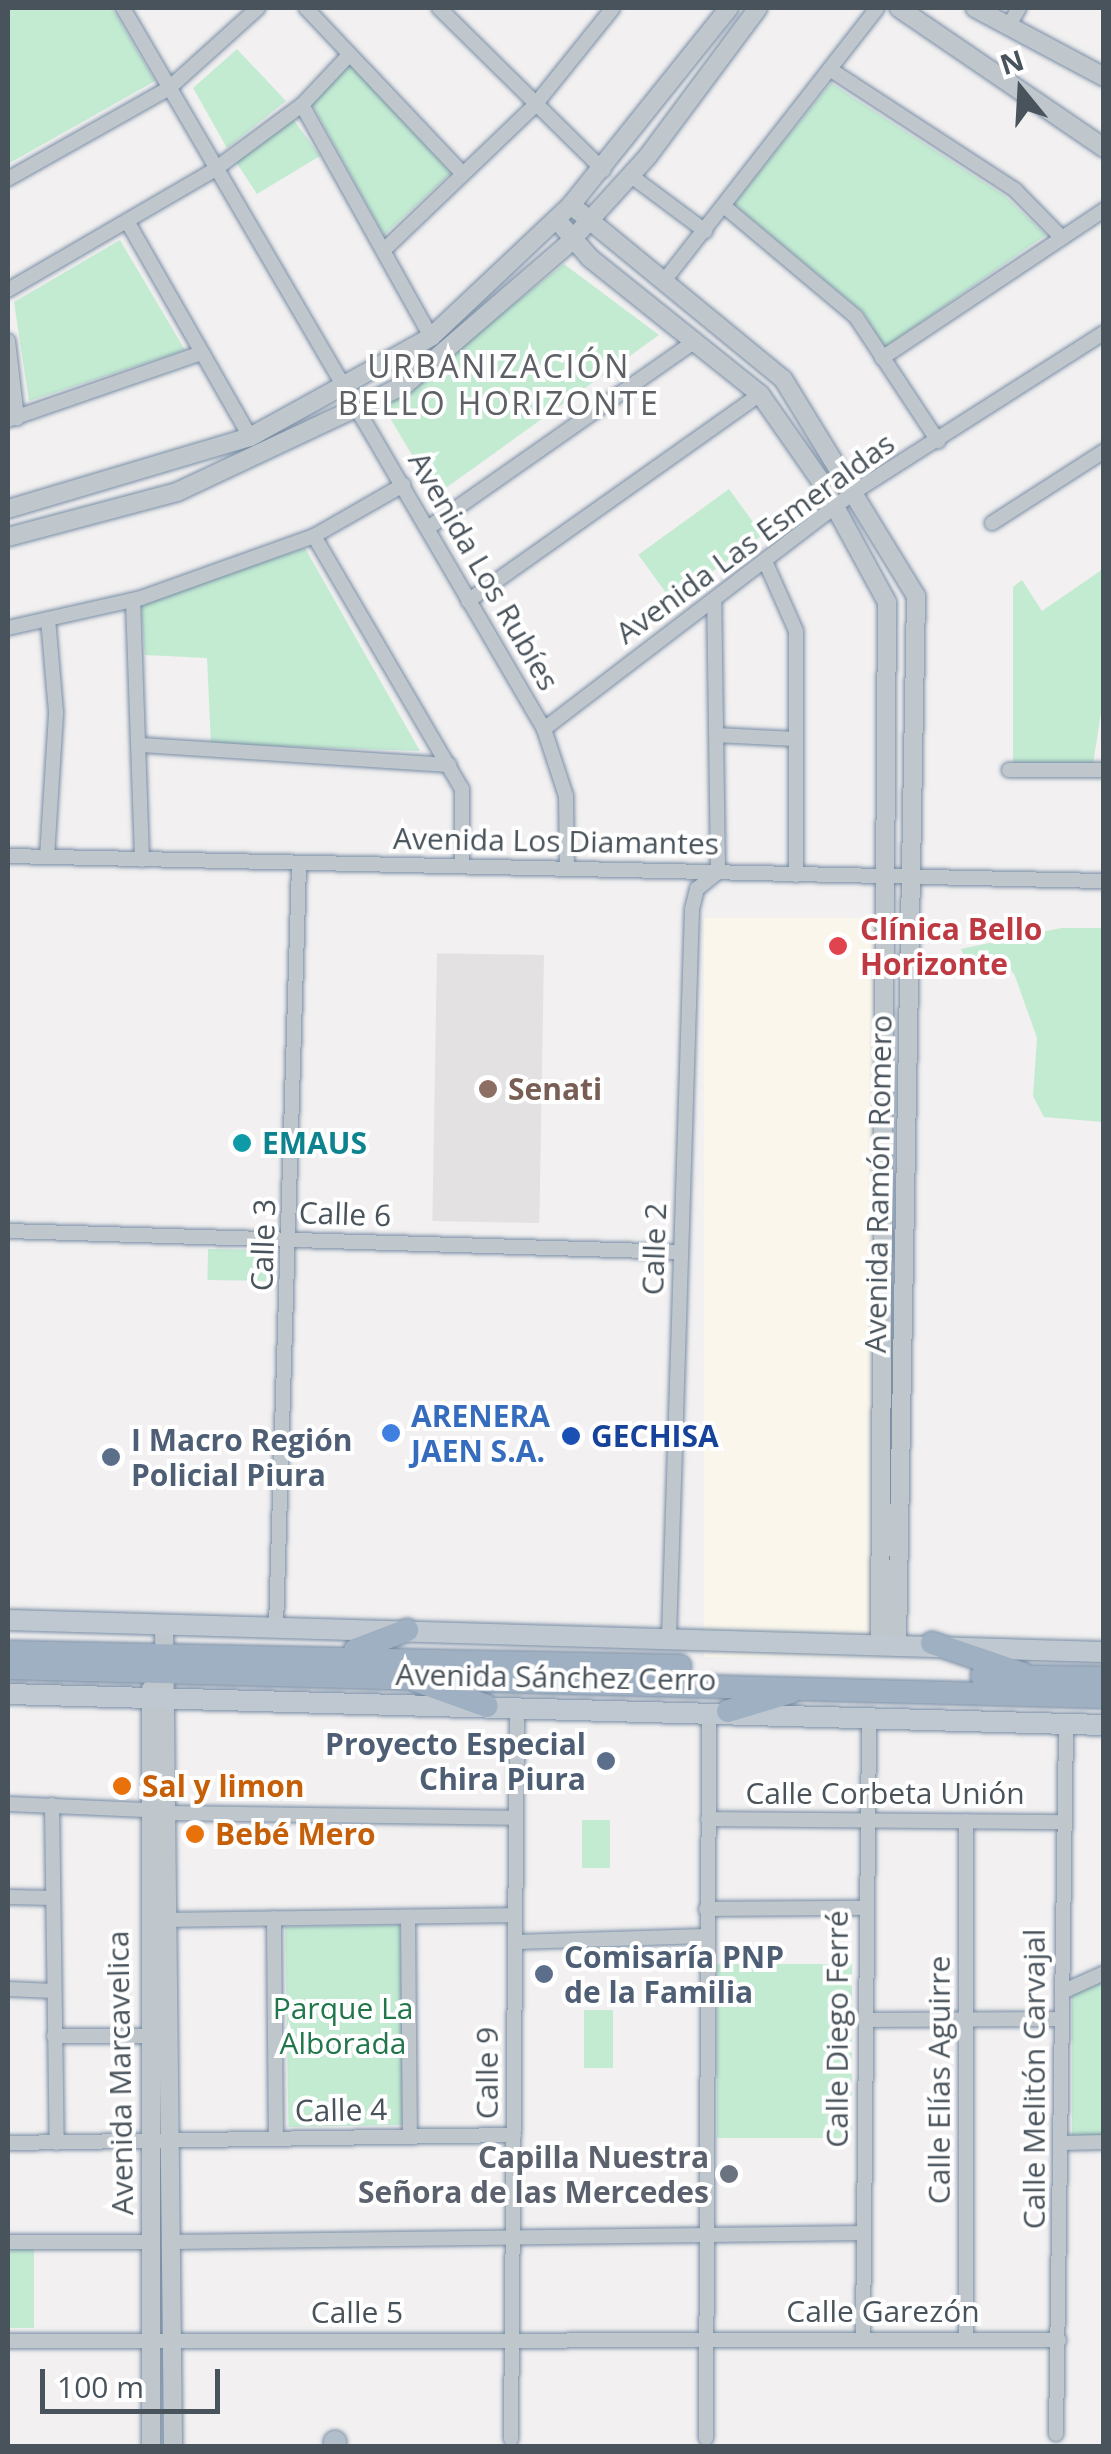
<!DOCTYPE html>
<meta charset="utf-8">
<style>
body{margin:0}
#map{position:relative;width:1111px;height:2454px;overflow:hidden;background:#f2f0f0;font-family:"Open Sans",sans-serif}
div>[style]{position:absolute}
.commercial>*{inset:0;background:#faf6eb;transform-origin:0 0}
.education>*{inset:0;background:#e3e1e1;transform-origin:0 0}
.green>*{inset:0;background:#c3ebd2;transform-origin:0 0}
.roads{filter:drop-shadow(0 0 2px #788da5) drop-shadow(0 0 2px #788da5)}
.minor>*{height:14px;margin:-7px;padding:0 7px;transform-origin:7px;border-radius:7px;background:#bfc7cd}
.tertiary>*{height:18px;margin:-9px;padding:0 9px;transform-origin:9px;border-radius:9px;background:#bfc7cd}
.secondary>*{height:20px;margin:-10px;padding:0 10px;transform-origin:10px;border-radius:10px;background:#bfc8d1}
.primary>*{height:22px;margin:-11px;padding:0 11px;transform-origin:11px;border-radius:11px;background:#b2bfcb}
.trunk>*{height:22px;margin:-11px;padding:0 11px;transform-origin:11px;border-radius:11px;background:#9fb0c2}
.dots>*{width:28px;height:28px;translate:-50% -50%;box-sizing:border-box;border:5px solid #fff;border-radius:50%}
span{translate:-50% -50%;white-space:nowrap;text-align:center;line-height:1.15;-webkit-text-stroke:8px #fff;paint-order:stroke}
.street-label{font-size:30px;color:#49535b}
.health-label{font-size:30px;color:#be3a42;font-weight:700}
.left{translate:0 -50%;text-align:left}
.education-label{font-size:30px;color:#785e54;font-weight:700}
.culture-label{font-size:30px;color:#0d838f;font-weight:700}
.shop-label{font-size:30px;color:#366cbe;font-weight:700}
.transit-label{font-size:30px;color:#164399;font-weight:700}
.service-label{font-size:30px;color:#4e5e75;font-weight:700}
.right{translate:-100% -50%;text-align:right}
.food-label{font-size:30px;color:#c56008;font-weight:700}
.park-label{font-size:30px;color:#21764b}
.worship-label{font-size:30px;color:#5b616d;font-weight:700}
.neighbourhood-label{font-size:32px;color:#5d6064;letter-spacing:2.5px}
.frame{position:absolute;inset:0;border:10px solid #49535b;pointer-events:none}
.north{position:absolute;left:971px;top:40px;width:100px;height:100px;-webkit-text-stroke:8px #fff;paint-order:stroke;rotate:342deg;font-size:28px;font-weight:700;line-height:40px;text-align:center;color:#49535b}
.north::after{content:'';display:block;margin:auto;width:35px;height:45px;background:#49535b;clip-path:polygon(50% 0,100% 100%,50% 72%,0 100%)}
.scale{position:absolute;left:40px;top:2369px;width:180px;height:45px;box-sizing:border-box;border:5px solid #49535b;border-top:0;padding-left:12px;font-size:30px;line-height:35px;white-space:nowrap;color:#49535b;-webkit-text-stroke:8px #fff;paint-order:stroke}
</style>
<div id="map">
<div class="commercial">
<div style="left:882px;top:918px;width:739px;height:178px;rotate:90deg"></div>
</div>
<div class="education">
<div style="left:544px;top:955px;width:268px;height:107px;rotate:91deg"></div>
</div>
<div class="green">
<div style="clip-path:polygon(8px 8px,112px 8px,155px 81px,8px 164px)"></div>
<div style="clip-path:polygon(237px 49px,286px 101px,227px 148px,193px 88px)"></div>
<div style="clip-path:polygon(349px 64px,451px 173px,384px 235px,312px 104px)"></div>
<div style="clip-path:polygon(831px 83px,1005px 196px,1046px 235px,885px 347px,863px 312px,734px 204px)"></div>
<div style="clip-path:polygon(293px 119px,320px 156px,257px 194px,236px 162px)"></div>
<div style="clip-path:polygon(120px 240px,185px 350px,29px 401px,14px 302px)"></div>
<div style="clip-path:polygon(564px 264px,659px 335px,436px 495px,384px 408px)"></div>
<div style="left:729px;top:489px;width:57px;height:112px;rotate:54deg"></div>
<div style="clip-path:polygon(305px 548px,420px 751px,211px 744px,207px 658px,145px 655px,141px 603px)"></div>
<div style="clip-path:polygon(1103px 569px,1103px 700px,1093px 764px,1013px 764px,1013px 587px,1022px 580px,1042px 611px)"></div>
<div style="clip-path:polygon(1061px 928px,1103px 928px,1103px 1122px,1044px 1117px,1033px 1096px,1037px 1038px,1015px 976px,1004px 960px,966px 961px,961px 949px)"></div>
<div style="left:208px;top:1249px;width:59px;height:31px;rotate:1deg"></div>
<div style="left:582px;top:1820px;width:28px;height:48px"></div>
<div style="left:400px;top:1925px;width:200px;height:115px;rotate:89deg"></div>
<div style="left:717px;top:1964px;width:135px;height:174px"></div>
<div style="left:1103px;top:1980px;width:158px;height:31px;rotate:90deg"></div>
<div style="left:584px;top:2010px;width:29px;height:58px"></div>
<div style="left:8px;top:2249px;width:26px;height:79px"></div>
</div>
<div class="roads">
<div class="minor">
<div style="left:123px;top:8px;width:835px;rotate:59.72deg"></div>
<div style="left:544px;top:729px;width:71px;rotate:71.8deg"></div>
<div style="left:566px;top:796px;width:71px;rotate:89.2deg"></div>
<div style="left:306px;top:8px;width:228px;rotate:46.6deg"></div>
<div style="left:439px;top:8px;width:231px;rotate:44.6deg"></div>
<div style="left:1008px;top:27px;width:22px;rotate:-60deg"></div>
<div style="left:831px;top:70px;width:220px;rotate:33.1deg"></div>
<div style="left:1015px;top:190px;width:66px;rotate:45.6deg"></div>
<div style="left:302px;top:105px;width:265px;rotate:60.9deg"></div>
<div style="left:630px;top:175px;width:94px;rotate:36.7deg"></div>
<div style="left:8px;top:179px;width:184px;rotate:-29.4deg"></div>
<div style="left:168px;top:89px;width:121px;rotate:-42deg"></div>
<div style="left:725px;top:207px;width:171px;rotate:40deg"></div>
<div style="left:856px;top:317px;width:149px;rotate:56.5deg"></div>
<div style="left:127px;top:221px;width:249px;rotate:60.3deg"></div>
<div style="left:384px;top:250px;width:209px;rotate:-43.8deg"></div>
<div style="left:535px;top:105px;width:124px;rotate:-51.2deg"></div>
<div style="left:664px;top:281px;width:346px;rotate:-52deg"></div>
<div style="left:8px;top:290px;width:238px;rotate:-30.2deg"></div>
<div style="left:214px;top:170px;width:109px;rotate:-36.5deg"></div>
<div style="left:302px;top:105px;width:69px;rotate:-46.8deg"></div>
<div style="left:8px;top:341px;width:78px;rotate:83.3deg"></div>
<div style="left:882px;top:358px;width:267px;rotate:-33.7deg"></div>
<div style="left:8px;top:420px;width:205px;rotate:-19.1deg"></div>
<div style="left:992px;top:523px;width:133px;rotate:-32.7deg"></div>
<div style="left:428px;top:528px;width:327px;rotate:-35deg"></div>
<div style="left:314px;top:536px;width:293px;rotate:59.7deg"></div>
<div style="left:462px;top:789px;width:74px;rotate:90deg"></div>
<div style="left:765px;top:561px;width:77px;rotate:66.1deg"></div>
<div style="left:796px;top:631px;width:244px;rotate:90deg"></div>
<div style="left:133px;top:600px;width:260px;rotate:88deg"></div>
<div style="left:468px;top:601px;width:358px;rotate:-35.3deg"></div>
<div style="left:8px;top:628px;width:136px;rotate:-12.7deg"></div>
<div style="left:141px;top:598px;width:184px;rotate:-19.7deg"></div>
<div style="left:314px;top:536px;width:103px;rotate:-29.8deg"></div>
<div style="left:544px;top:729px;width:390px;rotate:-37.4deg"></div>
<div style="left:854px;top:492px;width:296px;rotate:-32.5deg"></div>
<div style="left:716px;top:735px;width:79px;rotate:2.9deg"></div>
<div style="left:141px;top:745px;width:309px;rotate:3.7deg"></div>
<div style="left:1009px;top:770px;width:95px"></div>
<div style="left:8px;top:856px;width:1096px;rotate:1.31deg"></div>
<div style="left:47px;top:857px;width:145px;rotate:-86.4deg"></div>
<div style="left:56px;top:712px;width:93px;rotate:-94.9deg"></div>
<div style="left:8px;top:1231px;width:673px;rotate:1.79deg"></div>
<div style="left:276px;top:1627px;width:763px;rotate:-88.27deg"></div>
<div style="left:669px;top:1637px;width:728px;rotate:-88.19deg"></div>
<div style="left:692px;top:909px;width:21px;rotate:-76deg"></div>
<div style="left:697px;top:889px;width:27px;rotate:-39deg"></div>
<div style="left:718px;top:872px;width:272px;rotate:-90.8deg"></div>
<div style="left:8px;top:1804px;width:137px;rotate:2.5deg"></div>
<div style="left:52px;top:1805px;width:338px;rotate:89.2deg"></div>
<div style="left:166px;top:1813px;width:350px;rotate:0.8deg"></div>
<div style="left:708px;top:1819px;width:355px;rotate:0.5deg"></div>
<div style="left:966px;top:1821px;width:518px;rotate:90deg"></div>
<div style="left:8px;top:1897px;width:45px;rotate:1.3deg"></div>
<div style="left:706px;top:1909px;width:160px;rotate:-0.4deg"></div>
<div style="left:408px;top:1917px;width:220px;rotate:89.5deg"></div>
<div style="left:274px;top:1918px;width:221px;rotate:89.5deg"></div>
<div style="left:168px;top:1920px;width:347px;rotate:-0.8deg"></div>
<div style="left:515px;top:1942px;width:192px;rotate:-1.8deg"></div>
<div style="left:8px;top:1989px;width:46px;rotate:2.5deg"></div>
<div style="left:1062px;top:1992px;width:46px;rotate:-24.3deg"></div>
<div style="left:865px;top:2020px;width:197px;rotate:-0.3deg"></div>
<div style="left:54px;top:2036px;width:93px"></div>
<div style="left:8px;top:2143px;width:506px;rotate:-0.91deg"></div>
<div style="left:1061px;top:2143px;width:43px;rotate:-1.3deg"></div>
<div style="left:8px;top:2242px;width:141px"></div>
<div style="left:171px;top:2242px;width:693px;rotate:-0.74deg"></div>
<div style="left:863px;top:2338px;width:619px;rotate:-89.44deg"></div>
<div style="left:8px;top:2341px;width:1051px;rotate:-0.05deg"></div>
<div style="left:1056px;top:2434px;width:710px;rotate:-89.19deg"></div>
<div style="left:706px;top:2438px;width:727px;rotate:-89.76deg"></div>
<div style="left:511px;top:2439px;width:732px;rotate:-89.53deg"></div>
</div>
<div class="tertiary">
<div style="left:899px;top:8px;width:248px;rotate:34.3deg"></div>
<div style="left:975px;top:8px;width:146px;rotate:28.1deg"></div>
<div style="left:571px;top:205px;width:274px;rotate:39.4deg"></div>
<div style="left:783px;top:379px;width:255px;rotate:58.5deg"></div>
<div style="left:916px;top:596px;width:1047px;rotate:91.04deg"></div>
<div style="left:557px;top:220px;width:50px;rotate:49deg"></div>
<div style="left:590px;top:258px;width:218px;rotate:38.7deg"></div>
<div style="left:760px;top:394px;width:108px;rotate:55.1deg"></div>
<div style="left:822px;top:483px;width:136px;rotate:61.4deg"></div>
<div style="left:887px;top:602px;width:1040px;rotate:90.39deg"></div>
<div style="left:8px;top:509px;width:252px;rotate:-16.6deg"></div>
<div style="left:250px;top:437px;width:207px;rotate:-28.9deg"></div>
<div style="left:431px;top:337px;width:192px;rotate:-43.3deg"></div>
<div style="left:571px;top:205px;width:253px;rotate:-51.3deg"></div>
<div style="left:8px;top:537px;width:175px;rotate:-14.9deg"></div>
<div style="left:177px;top:492px;width:253px;rotate:-25.2deg"></div>
<div style="left:406px;top:384px;width:214px;rotate:-40.8deg"></div>
<div style="left:568px;top:244px;width:119px;rotate:-47.7deg"></div>
<div style="left:648px;top:156px;width:184px;rotate:-53.4deg"></div>
<div style="left:164px;top:1624px;width:822px;rotate:89.37deg"></div>
<div style="left:151px;top:1689px;width:757px;rotate:90deg"></div>
</div>
<div class="secondary">
<div style="left:8px;top:1620px;width:1096px;rotate:1.67deg"></div>
<div style="left:8px;top:1694px;width:1096px;rotate:1.62deg"></div>
</div>
<div class="primary">
<div style="left:335px;top:2442px;width:4px;rotate:90deg"></div>
</div>
<div class="trunk">
<div style="left:932px;top:1643px;width:96px;rotate:18.8deg"></div>
<div style="left:355px;top:1650px;width:56px;rotate:-21deg"></div>
<div style="left:8px;top:1652px;width:672px;rotate:1.19deg"></div>
<div style="left:8px;top:1668px;width:1096px;rotate:1.52deg"></div>
<div style="left:982px;top:1676px;width:122px;rotate:0.9deg"></div>
<div style="left:417px;top:1681px;width:74px;rotate:19.7deg"></div>
<div style="left:728px;top:1711px;width:66px;rotate:-16.8deg"></div>
</div>
</div>
<div class="dots">
<div style="left:838px;top:946px;background:#e0444e"></div>
<div style="left:488px;top:1089px;background:#8d6e63"></div>
<div style="left:242px;top:1143px;background:#0f9aa8"></div>
<div style="left:391px;top:1433px;background:#3f7fe0"></div>
<div style="left:571px;top:1436px;background:#1a4fb4"></div>
<div style="left:111px;top:1457px;background:#5c6f8a"></div>
<div style="left:606px;top:1761px;background:#5c6f8a"></div>
<div style="left:122px;top:1786px;background:#e8710a"></div>
<div style="left:195px;top:1834px;background:#e8710a"></div>
<div style="left:544px;top:1974px;background:#5c6f8a"></div>
<div style="left:729px;top:2174px;background:#6b7280"></div>
</div>
<div class="street-label">
<span style="left:755px;top:538px;rotate:-36deg">Avenida Las Esmeraldas</span>
<span style="left:484px;top:571px;rotate:60deg">Avenida Los Rubíes</span>
<span style="left:556px;top:841px;rotate:1deg">Avenida Los Diamantes</span>
<span style="left:878px;top:1184px;rotate:-89deg">Avenida Ramón Romero</span>
<span style="left:345px;top:1214px;rotate:2deg">Calle 6</span>
<span style="left:263px;top:1245px;rotate:-88deg">Calle 3</span>
<span style="left:654px;top:1249px;rotate:-88deg">Calle 2</span>
<span style="left:556px;top:1677px;rotate:1deg">Avenida Sánchez Cerro</span>
<span style="left:885px;top:1793px">Calle Corbeta Unión</span>
<span style="left:837px;top:2029px;rotate:-90deg">Calle Diego Ferré</span>
<span style="left:120px;top:2073px;rotate:-91deg">Avenida Marcavelica</span>
<span style="left:487px;top:2073px;rotate:-90deg">Calle 9</span>
<span style="left:1034px;top:2079px;rotate:-90deg">Calle Melitón Carvajal</span>
<span style="left:939px;top:2080px;rotate:-90deg">Calle Elías Aguirre</span>
<span style="left:341px;top:2110px;rotate:-1deg">Calle 4</span>
<span style="left:883px;top:2311px">Calle Garezón</span>
<span style="left:357px;top:2312px">Calle 5</span>
</div>
<div class="health-label">
<span class="left" style="left:860px;top:946px">Clínica Bello<br>Horizonte</span>
</div>
<div class="education-label">
<span class="left" style="left:508px;top:1089px">Senati</span>
</div>
<div class="culture-label">
<span class="left" style="left:262px;top:1143px">EMAUS</span>
</div>
<div class="shop-label">
<span class="left" style="left:411px;top:1433px">ARENERA<br>JAEN S.A.</span>
</div>
<div class="transit-label">
<span class="left" style="left:591px;top:1436px">GECHISA</span>
</div>
<div class="service-label">
<span class="left" style="left:131px;top:1457px">I Macro Región<br>Policial Piura</span>
<span class="right" style="left:586px;top:1761px">Proyecto Especial<br>Chira Piura</span>
<span class="left" style="left:564px;top:1974px">Comisaría PNP<br>de la Familia</span>
</div>
<div class="food-label">
<span class="left" style="left:142px;top:1786px">Sal y limon</span>
<span class="left" style="left:215px;top:1834px">Bebé Mero</span>
</div>
<div class="park-label">
<span style="left:343px;top:2025px">Parque La<br>Alborada</span>
</div>
<div class="worship-label">
<span class="right" style="left:709px;top:2174px">Capilla Nuestra<br>Señora de las Mercedes</span>
</div>
<div class="neighbourhood-label">
<span style="left:499px;top:385px">URBANIZACIÓN<br>BELLO HORIZONTE</span>
</div>
<div class="frame"></div>
<div class="north">N</div>
<div class="scale">100 m</div>
</div>
